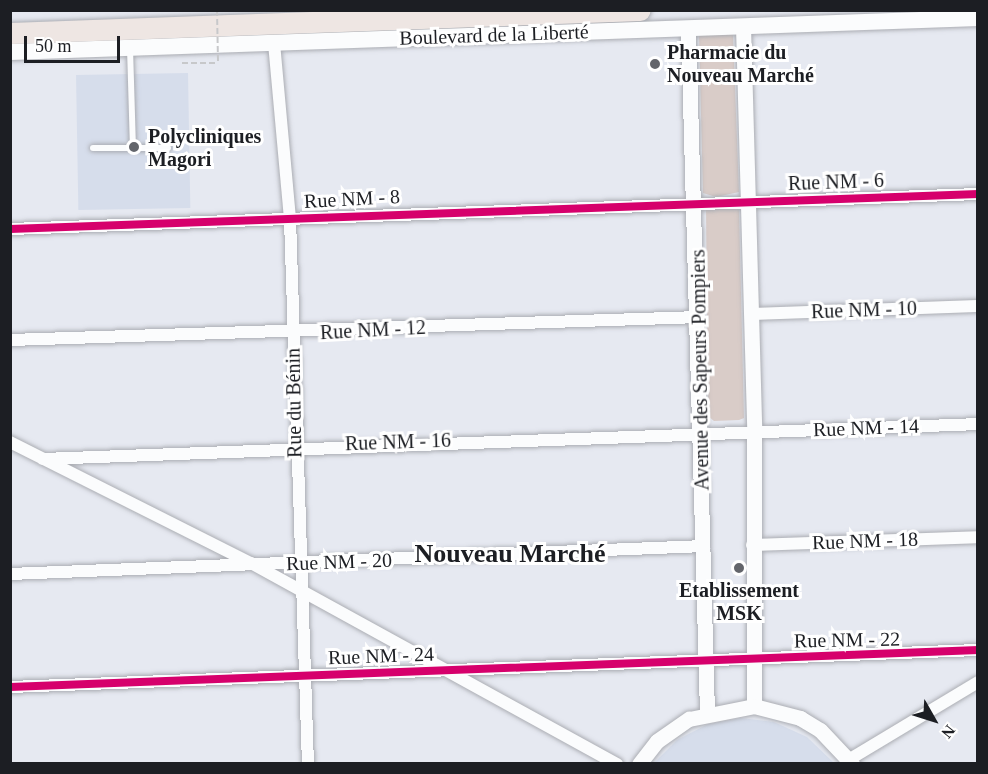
<!DOCTYPE html>
<meta charset="utf-8">
<style>
body{margin:0}
#map{position:relative;width:988px;height:774px;overflow:hidden;background:#e6e9f1;font-family:"Times New Roman",serif}
div>[style]{position:absolute}
.built>*{inset:0;background:#d6ddeb;transform-origin:0 0}
.green>*{inset:0;background:#d9ccc8}
.path>*{height:2px;margin-top:-1px;transform-origin:0;background:repeating-linear-gradient(90deg,#c7c8ca 0 6px,transparent 0 9px)}
.roads{filter:drop-shadow(0 0 2px #abadb3) drop-shadow(0 0 2px #abadb3)}
.service>*{height:6px;margin:-3px;padding:0 3px;transform-origin:3px;border-radius:3px;background:#fbfcfd}
.minor>*{height:12px;margin:-6px;padding:0 6px;transform-origin:6px;border-radius:6px;background:#fbfcfd}
.tertiary>*{height:15px;margin:-7.5px;padding:0 7.5px;transform-origin:7.5px;border-radius:7.5px;background:#fbfcfd}
.secondary>*{height:16px;margin:-8px;padding:0 8px;transform-origin:8px;border-radius:8px;background:#fbfcfd}
.trunk>*{height:21px;margin:-10.5px;padding:0 10.5px;transform-origin:10.5px;border-radius:10.5px;background:#eee6e3}
.path-bridge>*{height:2px;margin-top:-1px;transform-origin:0;background:repeating-linear-gradient(90deg,#c7c8ca 0 6px,transparent 0 9px)}
.cycleway>*{height:8px;margin:-4px;padding:0 4px;transform-origin:4px;border-radius:4px;background:#d6006c}
.dots>*{width:16px;height:16px;translate:-50% -50%;box-sizing:border-box;border:3px solid #fff;border-radius:50%}
span{translate:-50% -50%;white-space:nowrap;text-align:center;line-height:1.15;-webkit-text-stroke:6px #fff;paint-order:stroke}
.street-label{font-size:20px;color:#1c1e23}
.poi-label{font-size:20px;color:#1c1e23;font-weight:700}
.left{translate:0 -50%;text-align:left}
.district-label{font-size:26px;color:#1c1e23;font-weight:700}
.frame{position:absolute;inset:0;border:12px solid #1c1e23;pointer-events:none}
.north{position:absolute;left:904px;top:690px;width:60px;height:60px;-webkit-text-stroke:4px #fff;paint-order:stroke;rotate:129deg;font-size:16px;font-weight:700;line-height:24px;text-align:center;color:#1c1e23}
.north::after{content:'';display:block;margin:auto;width:21px;height:27px;background:#1c1e23;clip-path:polygon(50% 0,100% 100%,50% 72%,0 100%)}
.scale{position:absolute;left:24px;top:36px;width:96px;height:27px;box-sizing:border-box;border:3px solid #1c1e23;border-top:0;padding-left:8px;font-size:18px;line-height:21px;white-space:nowrap;color:#1c1e23;-webkit-text-stroke:4px #fff;paint-order:stroke}
</style>
<div id="map">
<div class="built">
<div style="left:188px;top:73px;width:135px;height:112px;rotate:89deg"></div>
<div style="clip-path:polygon(741px 718px,774px 722px,807px 737px,834px 763px,654px 763px,677px 740px,708px 724px)"></div>
</div>
<div class="green">
<div style="clip-path:polygon(733px 34px,739px 192px,716px 197px,703px 193px,699px 35px)"></div>
<div style="clip-path:polygon(706px 205px,739px 209px,744px 418px,739px 420px,714px 421px,708px 416px)"></div>
</div>
<div class="path">
<div style="left:182px;top:63px;width:36px"></div>
</div>
<div class="roads">
<div class="service">
<div style="left:130px;top:48px;width:100px;rotate:88.3deg"></div>
<div style="left:93px;top:148px;width:75px"></div>
</div>
<div class="minor">
<div style="left:274px;top:43px;width:177px;rotate:84.8deg"></div>
<div style="left:290px;top:219px;width:545px;rotate:88.11deg"></div>
<div style="left:10px;top:229px;width:969px;rotate:-2.07deg"></div>
<div style="left:751px;top:314px;width:227px;rotate:-2deg"></div>
<div style="left:10px;top:340px;width:689px;rotate:-1.91deg"></div>
<div style="left:10px;top:442px;width:270px;rotate:26.7deg"></div>
<div style="left:251px;top:563px;width:418px;rotate:28.8deg"></div>
<div style="left:43px;top:459px;width:936px;rotate:-2.14deg"></div>
<div style="left:752px;top:545px;width:226px;rotate:-2deg"></div>
<div style="left:10px;top:574px;width:695px;rotate:-2.31deg"></div>
<div style="left:10px;top:687px;width:969px;rotate:-2.19deg"></div>
<div style="left:850px;top:759px;width:149px;rotate:-31deg"></div>
</div>
<div class="tertiary">
<div style="left:743px;top:26px;width:406px;rotate:88.4deg"></div>
<div style="left:754px;top:432px;width:274px;rotate:90deg"></div>
<div style="left:688px;top:28px;width:684px;rotate:88.41deg"></div>
<div style="left:639px;top:764px;width:29px;rotate:-52deg"></div>
<div style="left:657px;top:741px;width:39px;rotate:-35deg"></div>
<div style="left:689px;top:719px;width:66px;rotate:-11.3deg"></div>
<div style="left:754px;top:706px;width:48px;rotate:14.6deg"></div>
<div style="left:800px;top:718px;width:23px;rotate:31deg"></div>
<div style="left:820px;top:730px;width:47px;rotate:46.7deg"></div>
</div>
<div class="secondary">
<div style="left:10px;top:52px;width:969px;rotate:-2.01deg"></div>
</div>
<div class="trunk">
<div style="left:10px;top:33px;width:630px;rotate:-2.09deg"></div>
</div>
</div>
<div class="path-bridge">
<div style="left:217px;top:10px;width:53px;rotate:88.9deg"></div>
</div>
<div class="cycleway">
<div style="left:10px;top:229px;width:969px;rotate:-2.07deg"></div>
<div style="left:10px;top:687px;width:969px;rotate:-2.19deg"></div>
</div>
<div class="dots">
<div style="left:655px;top:64px;background:#63656b"></div>
<div style="left:134px;top:147px;background:#63656b"></div>
<div style="left:739px;top:568px;background:#63656b"></div>
</div>
<div class="street-label">
<span style="left:494px;top:35px;rotate:-2deg">Boulevard de la Liberté</span>
<span style="left:836px;top:182px;rotate:-2deg">Rue NM - 6</span>
<span style="left:352px;top:199px;rotate:-3deg">Rue NM - 8</span>
<span style="left:864px;top:310px;rotate:-2deg">Rue NM - 10</span>
<span style="left:373px;top:330px;rotate:-3deg">Rue NM - 12</span>
<span style="left:700px;top:370px;rotate:-91deg">Avenue des Sapeurs Pompiers</span>
<span style="left:294px;top:403px;rotate:-91deg">Rue du Bénin</span>
<span style="left:866px;top:428px;rotate:-2deg">Rue NM - 14</span>
<span style="left:398px;top:442px;rotate:-2deg">Rue NM - 16</span>
<span style="left:865px;top:541px;rotate:-2deg">Rue NM - 18</span>
<span style="left:339px;top:562px;rotate:-2deg">Rue NM - 20</span>
<span style="left:847px;top:640px;rotate:-1deg">Rue NM - 22</span>
<span style="left:381px;top:656px;rotate:-2deg">Rue NM - 24</span>
</div>
<div class="poi-label">
<span class="left" style="left:667px;top:64px">Pharmacie du<br>Nouveau Marché</span>
<span class="left" style="left:148px;top:148px">Polycliniques<br>Magori</span>
<span style="left:739px;top:602px">Etablissement<br>MSK</span>
</div>
<div class="district-label">
<span style="left:510px;top:554px">Nouveau Marché</span>
</div>
<div class="frame"></div>
<div class="north">N</div>
<div class="scale">50 m</div>
</div>
